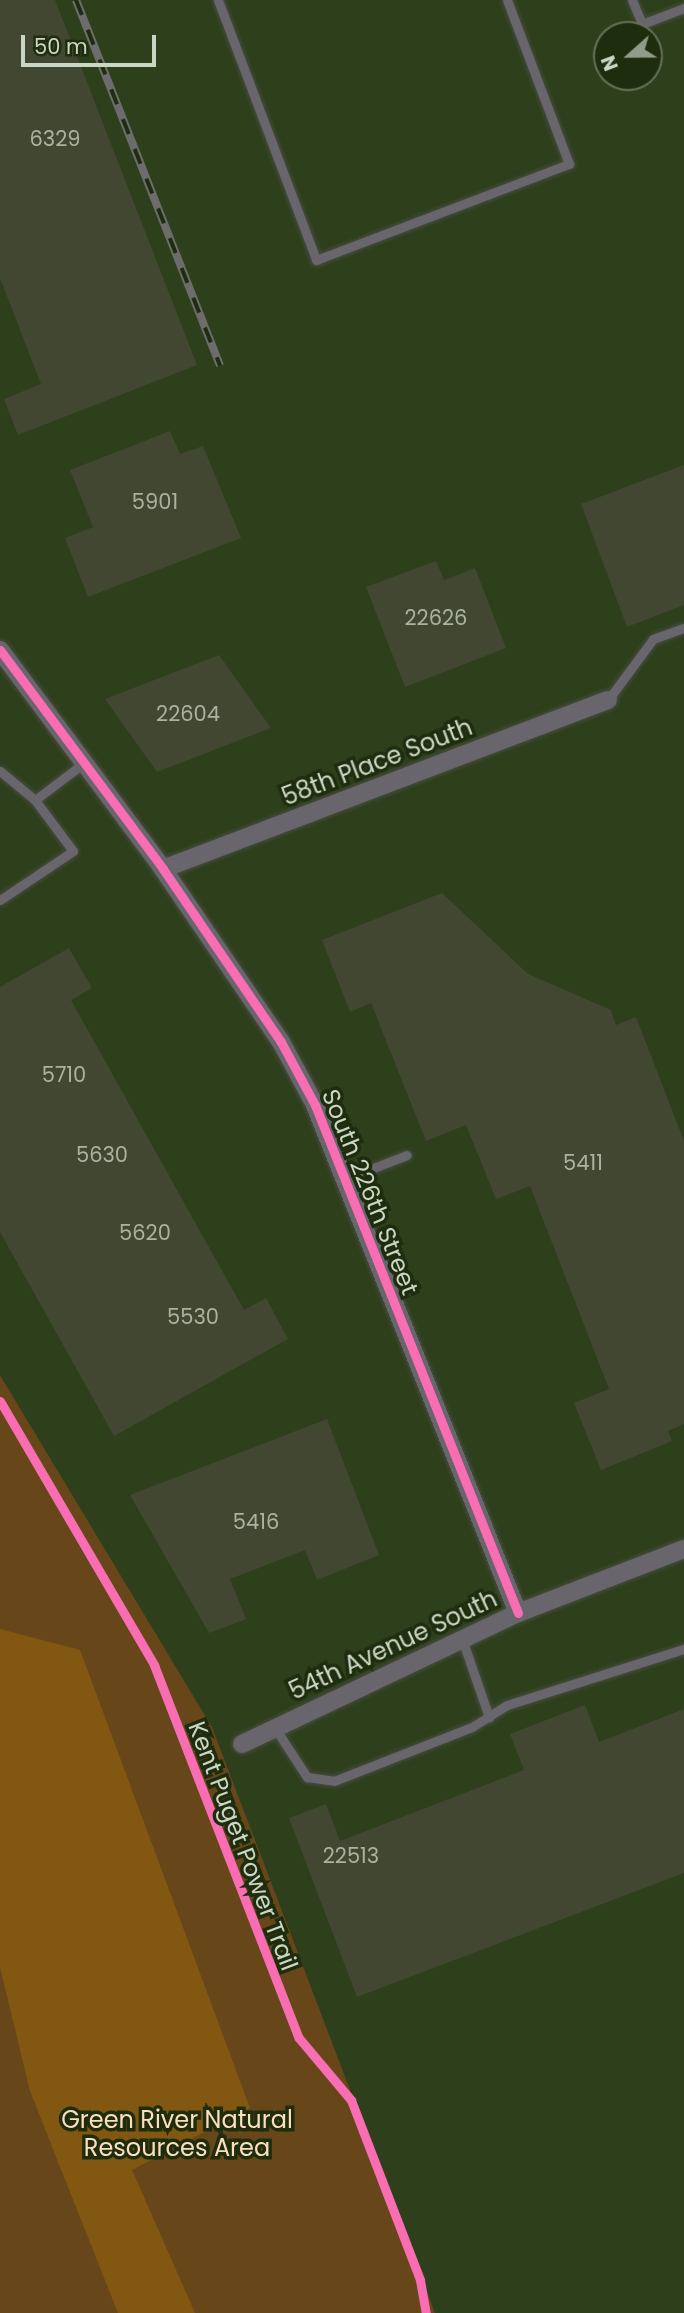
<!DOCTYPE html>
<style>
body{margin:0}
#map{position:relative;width:684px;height:2313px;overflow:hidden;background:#293120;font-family:Poppins,sans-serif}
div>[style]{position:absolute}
.built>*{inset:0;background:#2e3f1c}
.green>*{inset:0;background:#67471a}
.forest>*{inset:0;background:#825711}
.building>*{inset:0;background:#424732}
.roads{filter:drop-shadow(0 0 2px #464d3f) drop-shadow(0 0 2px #464d3f)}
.service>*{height:9px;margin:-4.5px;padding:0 4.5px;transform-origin:4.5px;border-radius:4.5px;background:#69656c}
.minor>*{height:18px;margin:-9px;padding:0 9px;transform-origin:9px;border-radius:9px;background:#69656c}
.rail>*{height:8px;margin-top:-4px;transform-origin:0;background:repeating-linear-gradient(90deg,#1f2d0f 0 16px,#6d6c6c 0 32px);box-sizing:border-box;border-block:2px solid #6d6c6c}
.cycleway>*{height:9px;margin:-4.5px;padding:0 4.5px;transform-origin:4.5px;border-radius:4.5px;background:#f96db3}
span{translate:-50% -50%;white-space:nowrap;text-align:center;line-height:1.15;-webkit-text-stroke:7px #1f2d0f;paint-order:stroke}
.number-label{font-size:21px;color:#aab2a0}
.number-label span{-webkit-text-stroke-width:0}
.street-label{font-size:24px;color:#ccd6c4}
.park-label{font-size:24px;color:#fcdebd}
.north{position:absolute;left:593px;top:21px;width:70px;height:70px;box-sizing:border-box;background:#1f2d0f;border:2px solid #647157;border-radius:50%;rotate:249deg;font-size:19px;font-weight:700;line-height:28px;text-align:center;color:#ccd6c4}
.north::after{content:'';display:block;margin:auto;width:24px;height:32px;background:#939c8b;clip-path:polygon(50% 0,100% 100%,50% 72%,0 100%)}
.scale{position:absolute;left:21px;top:35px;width:135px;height:32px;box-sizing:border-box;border:4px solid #ccd6c4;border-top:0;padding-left:9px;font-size:21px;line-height:24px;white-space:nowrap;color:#ccd6c4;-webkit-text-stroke:5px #1f2d0f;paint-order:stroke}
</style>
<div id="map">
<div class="built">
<div style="clip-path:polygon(evenodd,0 0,684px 0,684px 2313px,435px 2313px,212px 1727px,0 1375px,0 0,607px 35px,649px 35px,649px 77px,607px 77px,607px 35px)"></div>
</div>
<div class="green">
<div style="clip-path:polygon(0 1375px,212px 1727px,435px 2313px,0 2313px)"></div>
</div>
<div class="forest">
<div style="clip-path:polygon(0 1629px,80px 1650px,250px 2108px,132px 2170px,195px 2313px,118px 2313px,30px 2091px,0 1967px)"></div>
</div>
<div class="building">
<div style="clip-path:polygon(0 0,55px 0,197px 365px,18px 435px,4px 399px,41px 384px,0 278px)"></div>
<div style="clip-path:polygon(170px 431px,180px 454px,203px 446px,241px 538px,88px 597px,65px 538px,93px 527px,70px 470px)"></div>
<div style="clip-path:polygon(684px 465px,684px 605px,627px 627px,581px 504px)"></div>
<div style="clip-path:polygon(436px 561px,444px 580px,475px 568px,506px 648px,405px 687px,366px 587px)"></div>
<div style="clip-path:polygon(219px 655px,271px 728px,157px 772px,105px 699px)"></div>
<div style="clip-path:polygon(442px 893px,528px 974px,611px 1010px,616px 1025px,636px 1017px,684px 1141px,684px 1424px,668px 1431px,672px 1441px,601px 1470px,574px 1403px,609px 1389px,530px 1186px,496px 1199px,466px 1125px,426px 1141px,371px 1003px,350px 1012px,322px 940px)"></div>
<div style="clip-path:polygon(69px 948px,92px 988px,71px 1000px,244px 1310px,266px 1298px,288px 1339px,114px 1436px,0 1232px,0 987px)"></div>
<div style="clip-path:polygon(327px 1419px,379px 1555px,317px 1580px,305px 1550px,230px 1579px,246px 1619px,209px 1633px,130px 1495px)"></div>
<div style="clip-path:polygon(585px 1705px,599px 1742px,684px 1709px,684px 1873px,357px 1997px,289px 1818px,326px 1804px,340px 1841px,524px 1770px,510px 1734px)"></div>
</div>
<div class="roads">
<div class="service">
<div style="left:218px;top:0;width:278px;rotate:69.3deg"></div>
<div style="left:316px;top:260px;width:271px;rotate:-20.8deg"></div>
<div style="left:569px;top:164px;width:175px;rotate:-110.7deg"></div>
<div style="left:632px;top:0;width:26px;rotate:67deg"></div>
<div style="left:642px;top:24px;width:45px;rotate:-20.9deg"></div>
<div style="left:608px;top:700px;width:76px;rotate:-53.6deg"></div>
<div style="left:653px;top:639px;width:33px;rotate:-20deg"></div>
<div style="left:0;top:771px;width:45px;rotate:39.6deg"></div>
<div style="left:0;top:900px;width:88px;rotate:-33.9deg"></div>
<div style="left:73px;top:851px;width:64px;rotate:-126.7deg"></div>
<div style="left:35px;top:800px;width:61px;rotate:-37.1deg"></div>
<div style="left:345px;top:1179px;width:66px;rotate:-21.2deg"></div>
<div style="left:462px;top:1639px;width:83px;rotate:70.9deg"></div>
<div style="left:275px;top:1728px;width:59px;rotate:56.9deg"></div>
<div style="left:307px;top:1777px;width:27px;rotate:8deg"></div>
<div style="left:334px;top:1781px;width:148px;rotate:-21.4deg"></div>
<div style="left:472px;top:1727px;width:41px;rotate:-32.2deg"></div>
<div style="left:507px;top:1705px;width:186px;rotate:-17.6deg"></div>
</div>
<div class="minor">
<div style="left:0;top:650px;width:273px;rotate:53.3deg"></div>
<div style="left:163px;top:869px;width:209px;rotate:55.7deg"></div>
<div style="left:281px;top:1042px;width:72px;rotate:61.6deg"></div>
<div style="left:315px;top:1105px;width:547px;rotate:68.22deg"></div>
<div style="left:163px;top:869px;width:476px;rotate:-20.8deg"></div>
<div style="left:242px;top:1744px;width:306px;rotate:-25.4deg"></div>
<div style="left:518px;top:1613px;width:178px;rotate:-21.1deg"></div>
</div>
</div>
<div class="rail">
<div style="left:76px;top:0;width:393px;rotate:68.5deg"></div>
</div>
<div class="cycleway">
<div style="left:0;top:650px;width:273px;rotate:53.3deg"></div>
<div style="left:163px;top:869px;width:209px;rotate:55.7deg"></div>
<div style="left:281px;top:1042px;width:72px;rotate:61.6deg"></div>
<div style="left:315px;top:1105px;width:547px;rotate:68.22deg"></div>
<div style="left:0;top:1401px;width:306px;rotate:59.7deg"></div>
<div style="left:154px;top:1665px;width:400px;rotate:68.8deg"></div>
<div style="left:299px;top:2038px;width:81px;rotate:50deg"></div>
<div style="left:351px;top:2100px;width:193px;rotate:69deg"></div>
<div style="left:420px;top:2280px;width:34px;rotate:80deg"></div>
</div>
<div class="number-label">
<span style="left:55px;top:139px">6329</span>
<span style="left:155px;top:502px">5901</span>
<span style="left:436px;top:618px">22626</span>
<span style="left:188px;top:714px">22604</span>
<span style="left:64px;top:1075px">5710</span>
<span style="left:102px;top:1155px">5630</span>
<span style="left:583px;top:1163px">5411</span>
<span style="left:145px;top:1233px">5620</span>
<span style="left:193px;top:1317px">5530</span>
<span style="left:256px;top:1522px">5416</span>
<span style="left:351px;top:1856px">22513</span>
</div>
<div class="street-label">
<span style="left:377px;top:762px;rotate:-21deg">58th Place South</span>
<span style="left:370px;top:1192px;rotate:68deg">South 226th Street</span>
<span style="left:393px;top:1645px;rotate:-25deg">54th Avenue South</span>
<span style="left:243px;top:1846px;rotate:69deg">Kent Puget Power Trail</span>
</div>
<div class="park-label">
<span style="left:177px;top:2134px">Green River Natural<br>Resources Area</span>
</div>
<div class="north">N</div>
<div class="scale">50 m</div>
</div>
